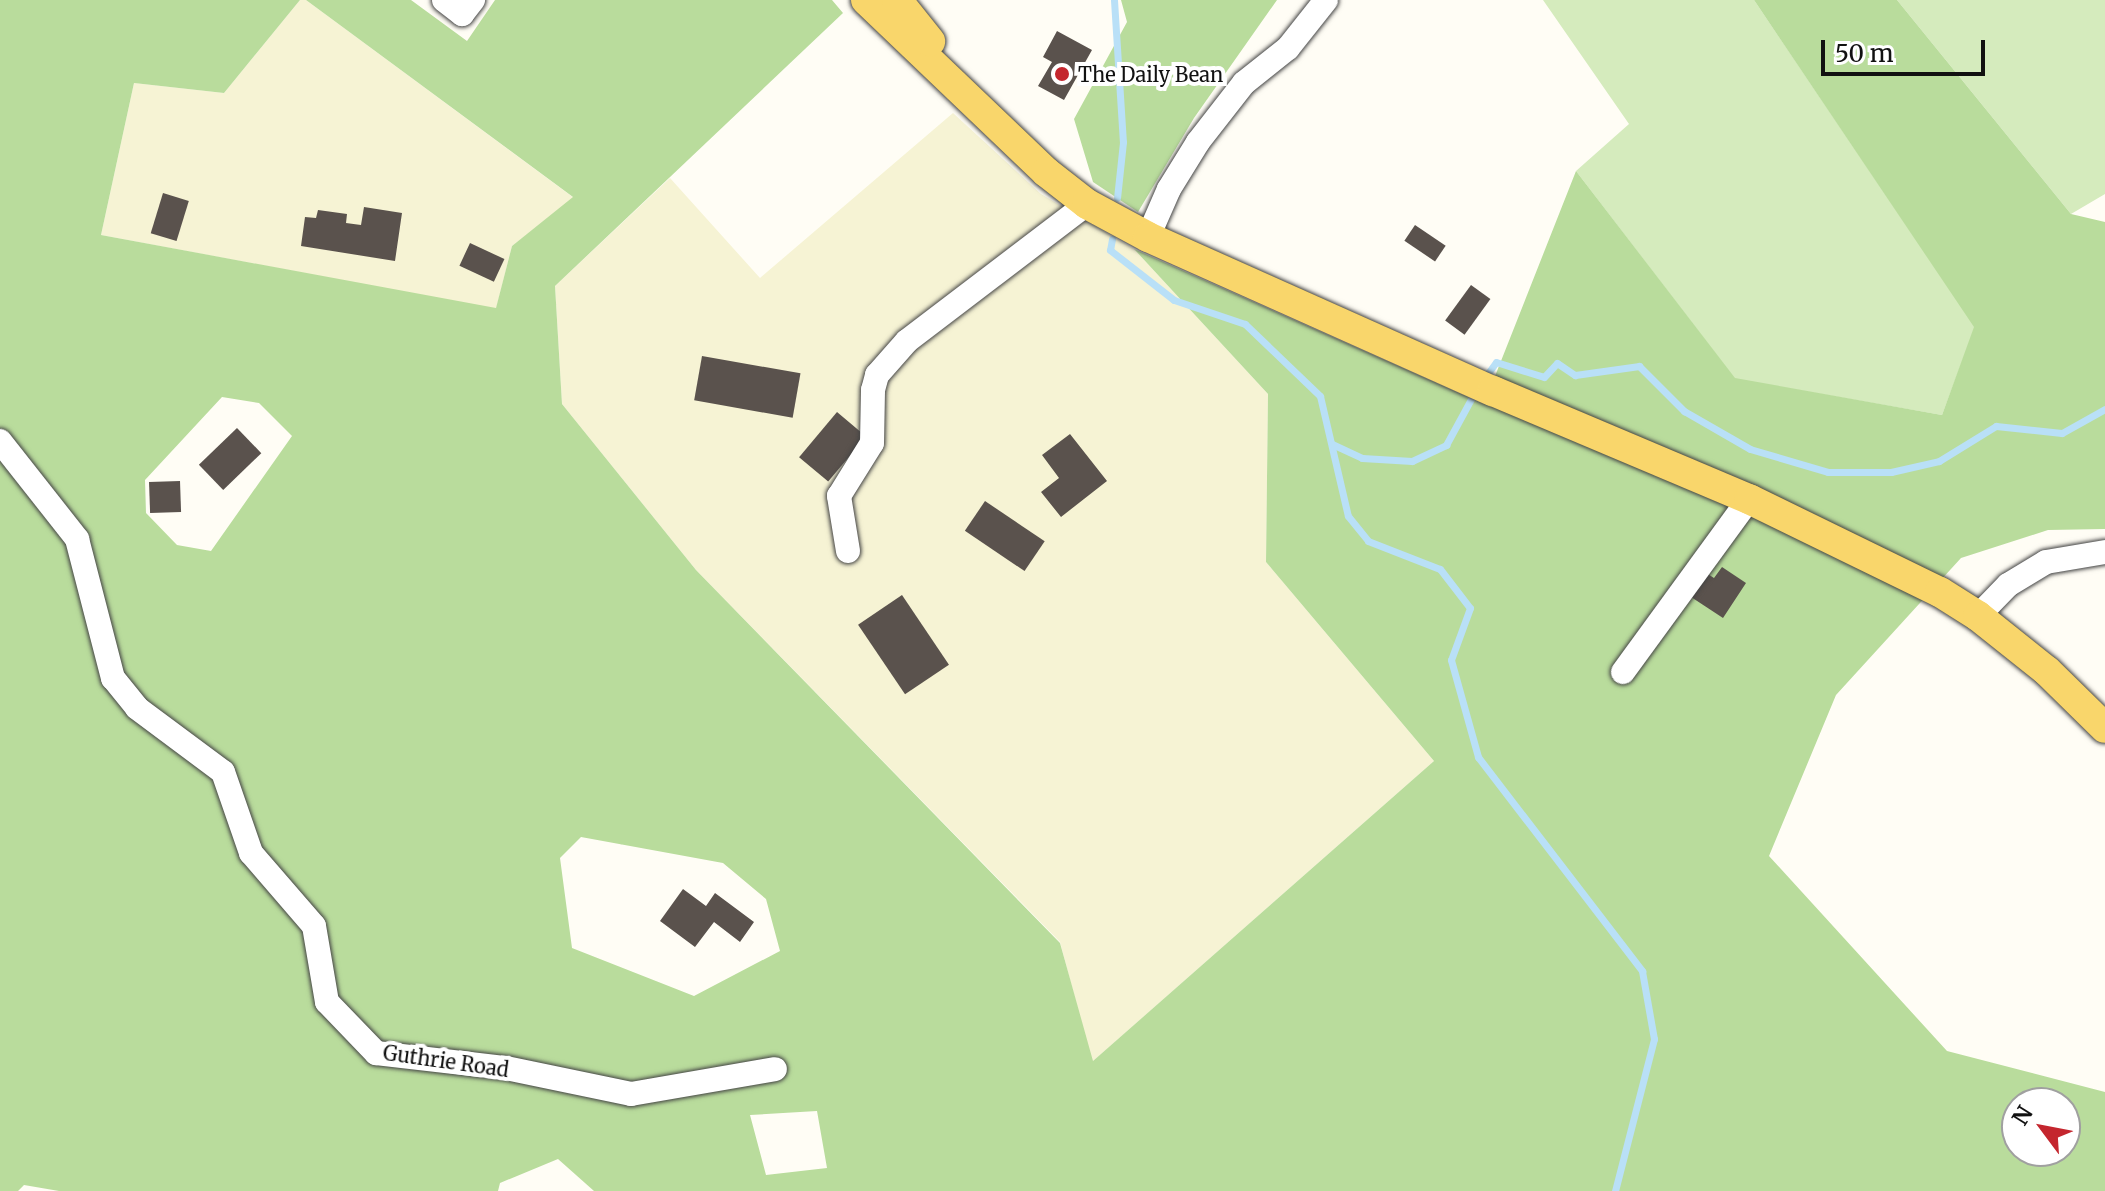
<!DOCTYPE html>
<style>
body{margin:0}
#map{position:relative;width:2105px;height:1191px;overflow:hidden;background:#fffdf5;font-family:Merriweather,serif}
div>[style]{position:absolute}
.farmland>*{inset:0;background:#f6f3d4}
.green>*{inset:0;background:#d5ebbd}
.forest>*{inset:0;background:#b9dc9c}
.stream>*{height:7px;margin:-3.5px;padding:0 3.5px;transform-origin:3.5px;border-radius:3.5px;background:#b9e0f7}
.building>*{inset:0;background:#5a524d;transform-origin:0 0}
.roads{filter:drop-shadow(0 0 2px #444) drop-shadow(0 0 2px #444)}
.minor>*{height:24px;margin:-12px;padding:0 12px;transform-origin:12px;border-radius:12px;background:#fff}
.major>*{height:30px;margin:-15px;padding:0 15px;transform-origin:15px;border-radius:15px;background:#f9d66b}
.dots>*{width:22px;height:22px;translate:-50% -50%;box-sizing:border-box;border:4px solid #fff;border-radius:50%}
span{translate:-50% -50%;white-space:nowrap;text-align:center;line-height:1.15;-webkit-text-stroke:8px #fff;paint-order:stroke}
.poi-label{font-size:20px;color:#111}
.left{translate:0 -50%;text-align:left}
.street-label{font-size:20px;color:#111}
.north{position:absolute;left:2001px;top:1087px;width:80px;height:80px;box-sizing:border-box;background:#fff;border:2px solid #a0a0a0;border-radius:50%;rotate:302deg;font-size:22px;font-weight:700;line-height:32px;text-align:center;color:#111}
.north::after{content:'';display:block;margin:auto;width:28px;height:36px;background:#c4262e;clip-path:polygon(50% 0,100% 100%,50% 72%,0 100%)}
.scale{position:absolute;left:1821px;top:40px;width:164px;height:36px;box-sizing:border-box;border:4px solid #111;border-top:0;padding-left:10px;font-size:24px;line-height:28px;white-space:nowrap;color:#111;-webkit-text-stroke:6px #fff;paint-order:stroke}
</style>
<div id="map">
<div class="farmland">
<div style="clip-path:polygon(300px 0,306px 0,574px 198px,512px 246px,496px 309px,101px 235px,134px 83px,224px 93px)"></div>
<div style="clip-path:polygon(953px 113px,1041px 194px,1134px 249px,1268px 394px,1266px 562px,1434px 761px,1092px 1062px,1060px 942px,696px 570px,562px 404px,555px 286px,670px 178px,760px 278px)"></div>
</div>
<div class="green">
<div style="clip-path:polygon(1543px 0,1754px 0,1975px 327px,1942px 415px,1735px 379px,1576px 171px,1629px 124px)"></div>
<div style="clip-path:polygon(1897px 0,2105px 0,2105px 194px,2071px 214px)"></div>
</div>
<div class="forest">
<div style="clip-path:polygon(evenodd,0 0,300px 0,224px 93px,134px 83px,101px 235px,496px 308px,512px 246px,573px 197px,306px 0,411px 0,467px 41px,495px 0,832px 0,843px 13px,555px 286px,562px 404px,696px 570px,1060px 943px,1093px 1061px,1434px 761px,1266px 562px,1268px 394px,1134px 249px,1484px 404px,1576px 171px,1735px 378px,1942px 415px,1974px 327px,1754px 0,1897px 0,2071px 214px,2105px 222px,2105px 529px,2048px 530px,1961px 558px,1836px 695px,1769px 856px,1947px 1051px,2105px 1092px,2105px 1191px,594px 1191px,558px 1159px,500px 1183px,498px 1191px,59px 1191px,24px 1185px,18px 1191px,0 1191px,0 0,222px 397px,259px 403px,292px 436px,211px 551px,177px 545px,146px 513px,145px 480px,222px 397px,0 0,581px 837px,723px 863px,766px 899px,780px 951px,694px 996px,572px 948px,560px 858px,581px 837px,0 0,2017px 1103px,2065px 1103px,2065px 1151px,2017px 1151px,2017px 1103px,0 0,817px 1111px,827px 1168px,766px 1175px,750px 1115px,817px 1111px)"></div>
<div style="clip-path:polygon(1121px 0,1277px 0,1194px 118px,1138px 212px,1093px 182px,1074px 119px,1127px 22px)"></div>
</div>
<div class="stream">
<div style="left:1114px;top:0;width:142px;rotate:86.4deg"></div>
<div style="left:1123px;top:142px;width:56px;rotate:96.1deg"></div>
<div style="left:1112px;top:239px;width:11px;rotate:100deg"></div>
<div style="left:1110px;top:250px;width:81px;rotate:38deg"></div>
<div style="left:1174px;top:300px;width:75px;rotate:18.7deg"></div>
<div style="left:1245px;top:324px;width:104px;rotate:43.8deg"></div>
<div style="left:1320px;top:396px;width:123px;rotate:76.9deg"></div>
<div style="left:1348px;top:516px;width:32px;rotate:51deg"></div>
<div style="left:1368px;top:541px;width:77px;rotate:21.3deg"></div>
<div style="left:1440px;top:569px;width:49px;rotate:52.4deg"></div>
<div style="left:1470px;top:608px;width:55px;rotate:110.1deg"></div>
<div style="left:1451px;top:660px;width:101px;rotate:74.4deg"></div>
<div style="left:1478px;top:757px;width:270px;rotate:52.5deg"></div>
<div style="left:1642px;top:971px;width:69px;rotate:80deg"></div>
<div style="left:1654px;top:1039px;width:157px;rotate:104.4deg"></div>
<div style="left:1483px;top:380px;width:22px;rotate:-54deg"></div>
<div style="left:1496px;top:362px;width:50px;rotate:17.4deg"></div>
<div style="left:1544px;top:377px;width:19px;rotate:-47deg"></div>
<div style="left:1557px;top:363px;width:22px;rotate:34deg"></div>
<div style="left:1575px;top:375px;width:65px;rotate:-8deg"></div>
<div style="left:1639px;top:366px;width:64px;rotate:45deg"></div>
<div style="left:1684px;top:411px;width:76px;rotate:29.9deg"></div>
<div style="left:1750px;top:449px;width:81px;rotate:16.4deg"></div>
<div style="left:1828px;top:472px;width:63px"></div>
<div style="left:1891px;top:472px;width:49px;rotate:-12.9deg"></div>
<div style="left:1939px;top:461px;width:67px;rotate:-31.6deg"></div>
<div style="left:1996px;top:426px;width:66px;rotate:6.1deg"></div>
<div style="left:2062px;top:433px;width:49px;rotate:-29.2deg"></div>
<div style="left:1332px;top:444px;width:33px;rotate:25deg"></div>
<div style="left:1362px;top:458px;width:50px;rotate:3.4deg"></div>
<div style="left:1412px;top:461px;width:38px;rotate:-25deg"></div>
<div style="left:1446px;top:445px;width:63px;rotate:-61.4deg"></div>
</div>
<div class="building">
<div style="clip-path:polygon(1057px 31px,1092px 50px,1064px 100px,1038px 86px,1052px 62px,1043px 57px)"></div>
<div style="left:163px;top:193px;width:27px;height:42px;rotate:17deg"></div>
<div style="clip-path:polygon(364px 207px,402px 213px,395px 261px,301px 246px,305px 217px,316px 218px,318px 210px,347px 214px,346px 223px,361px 225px)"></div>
<div style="left:1415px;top:225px;width:37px;height:19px;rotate:34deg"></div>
<div style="left:470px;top:243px;width:38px;height:25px;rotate:25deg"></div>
<div style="left:1471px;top:285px;width:24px;height:44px;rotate:36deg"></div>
<div style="left:702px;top:356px;width:100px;height:45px;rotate:10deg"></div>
<div style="left:837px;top:412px;width:38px;height:59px;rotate:40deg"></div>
<div style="left:237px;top:428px;width:35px;height:53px;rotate:46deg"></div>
<div style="clip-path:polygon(1070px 434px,1107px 481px,1061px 517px,1041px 492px,1059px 478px,1042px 455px)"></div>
<div style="left:180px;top:481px;width:31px;height:31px;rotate:88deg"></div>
<div style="left:985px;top:501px;width:72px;height:36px;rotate:34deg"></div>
<div style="clip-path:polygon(1722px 567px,1746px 583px,1723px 618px,1688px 595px,1703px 571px,1714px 578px)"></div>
<div style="left:902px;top:595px;width:84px;height:53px;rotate:56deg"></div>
<div style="clip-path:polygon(683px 889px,706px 906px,715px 893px,754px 922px,740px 942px,714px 922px,695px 947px,660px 921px)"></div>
</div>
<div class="roads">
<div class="minor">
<div style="left:444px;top:0;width:23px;rotate:38deg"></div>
<div style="left:462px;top:14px;width:18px;rotate:-52deg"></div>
<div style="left:1148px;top:237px;width:52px;rotate:-66.4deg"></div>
<div style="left:1169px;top:189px;width:55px;rotate:-58.3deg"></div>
<div style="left:1198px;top:142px;width:75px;rotate:-52.1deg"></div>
<div style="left:1244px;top:83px;width:56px;rotate:-38.5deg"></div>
<div style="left:1288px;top:48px;width:61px;rotate:-51.6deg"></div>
<div style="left:0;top:441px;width:125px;rotate:51.8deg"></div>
<div style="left:77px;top:539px;width:144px;rotate:75.5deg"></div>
<div style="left:113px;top:678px;width:38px;rotate:51deg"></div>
<div style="left:137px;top:708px;width:107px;rotate:36.7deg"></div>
<div style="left:223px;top:772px;width:86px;rotate:70.9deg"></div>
<div style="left:251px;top:853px;width:96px;rotate:49.2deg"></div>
<div style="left:314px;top:926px;width:77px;rotate:80.3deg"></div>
<div style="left:327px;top:1002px;width:71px;rotate:46.1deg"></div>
<div style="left:376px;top:1053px;width:131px;rotate:6.6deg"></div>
<div style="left:506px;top:1068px;width:128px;rotate:11.7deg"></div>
<div style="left:631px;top:1094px;width:146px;rotate:-9.8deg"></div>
<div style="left:848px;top:551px;width:56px;rotate:-99.3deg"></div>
<div style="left:839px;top:496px;width:62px;rotate:-58.1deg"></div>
<div style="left:872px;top:443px;width:53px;rotate:-88.9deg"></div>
<div style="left:873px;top:390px;width:16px;rotate:-75deg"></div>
<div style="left:877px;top:375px;width:45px;rotate:-48.6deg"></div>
<div style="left:907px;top:341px;width:226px;rotate:-37.3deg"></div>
<div style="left:1978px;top:616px;width:43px;rotate:-45.9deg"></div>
<div style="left:2008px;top:585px;width:44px;rotate:-31.2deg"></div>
<div style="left:2046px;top:562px;width:60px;rotate:-9.6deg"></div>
<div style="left:1623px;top:672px;width:214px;rotate:-53.9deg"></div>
</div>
<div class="major">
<div style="left:866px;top:0;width:249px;rotate:43.7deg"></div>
<div style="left:1046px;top:172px;width:52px;rotate:38deg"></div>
<div style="left:1087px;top:204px;width:69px;rotate:28.4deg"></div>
<div style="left:1148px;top:237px;width:378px;rotate:24.1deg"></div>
<div style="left:1493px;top:391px;width:278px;rotate:22.9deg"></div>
<div style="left:1749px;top:499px;width:212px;rotate:26deg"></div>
<div style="left:1940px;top:592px;width:45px;rotate:32.3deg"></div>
<div style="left:1978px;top:616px;width:88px;rotate:38.6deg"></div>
<div style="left:2047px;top:671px;width:81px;rotate:44.5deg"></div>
<div style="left:897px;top:0;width:53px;rotate:51.2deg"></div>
</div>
</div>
<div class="dots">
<div style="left:1062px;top:74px;background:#c4262e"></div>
</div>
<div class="poi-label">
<span class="left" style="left:1078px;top:74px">The Daily Bean</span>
</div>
<div class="street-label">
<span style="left:446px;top:1061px;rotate:8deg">Guthrie Road</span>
</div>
<div class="north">N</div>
<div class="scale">50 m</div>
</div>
